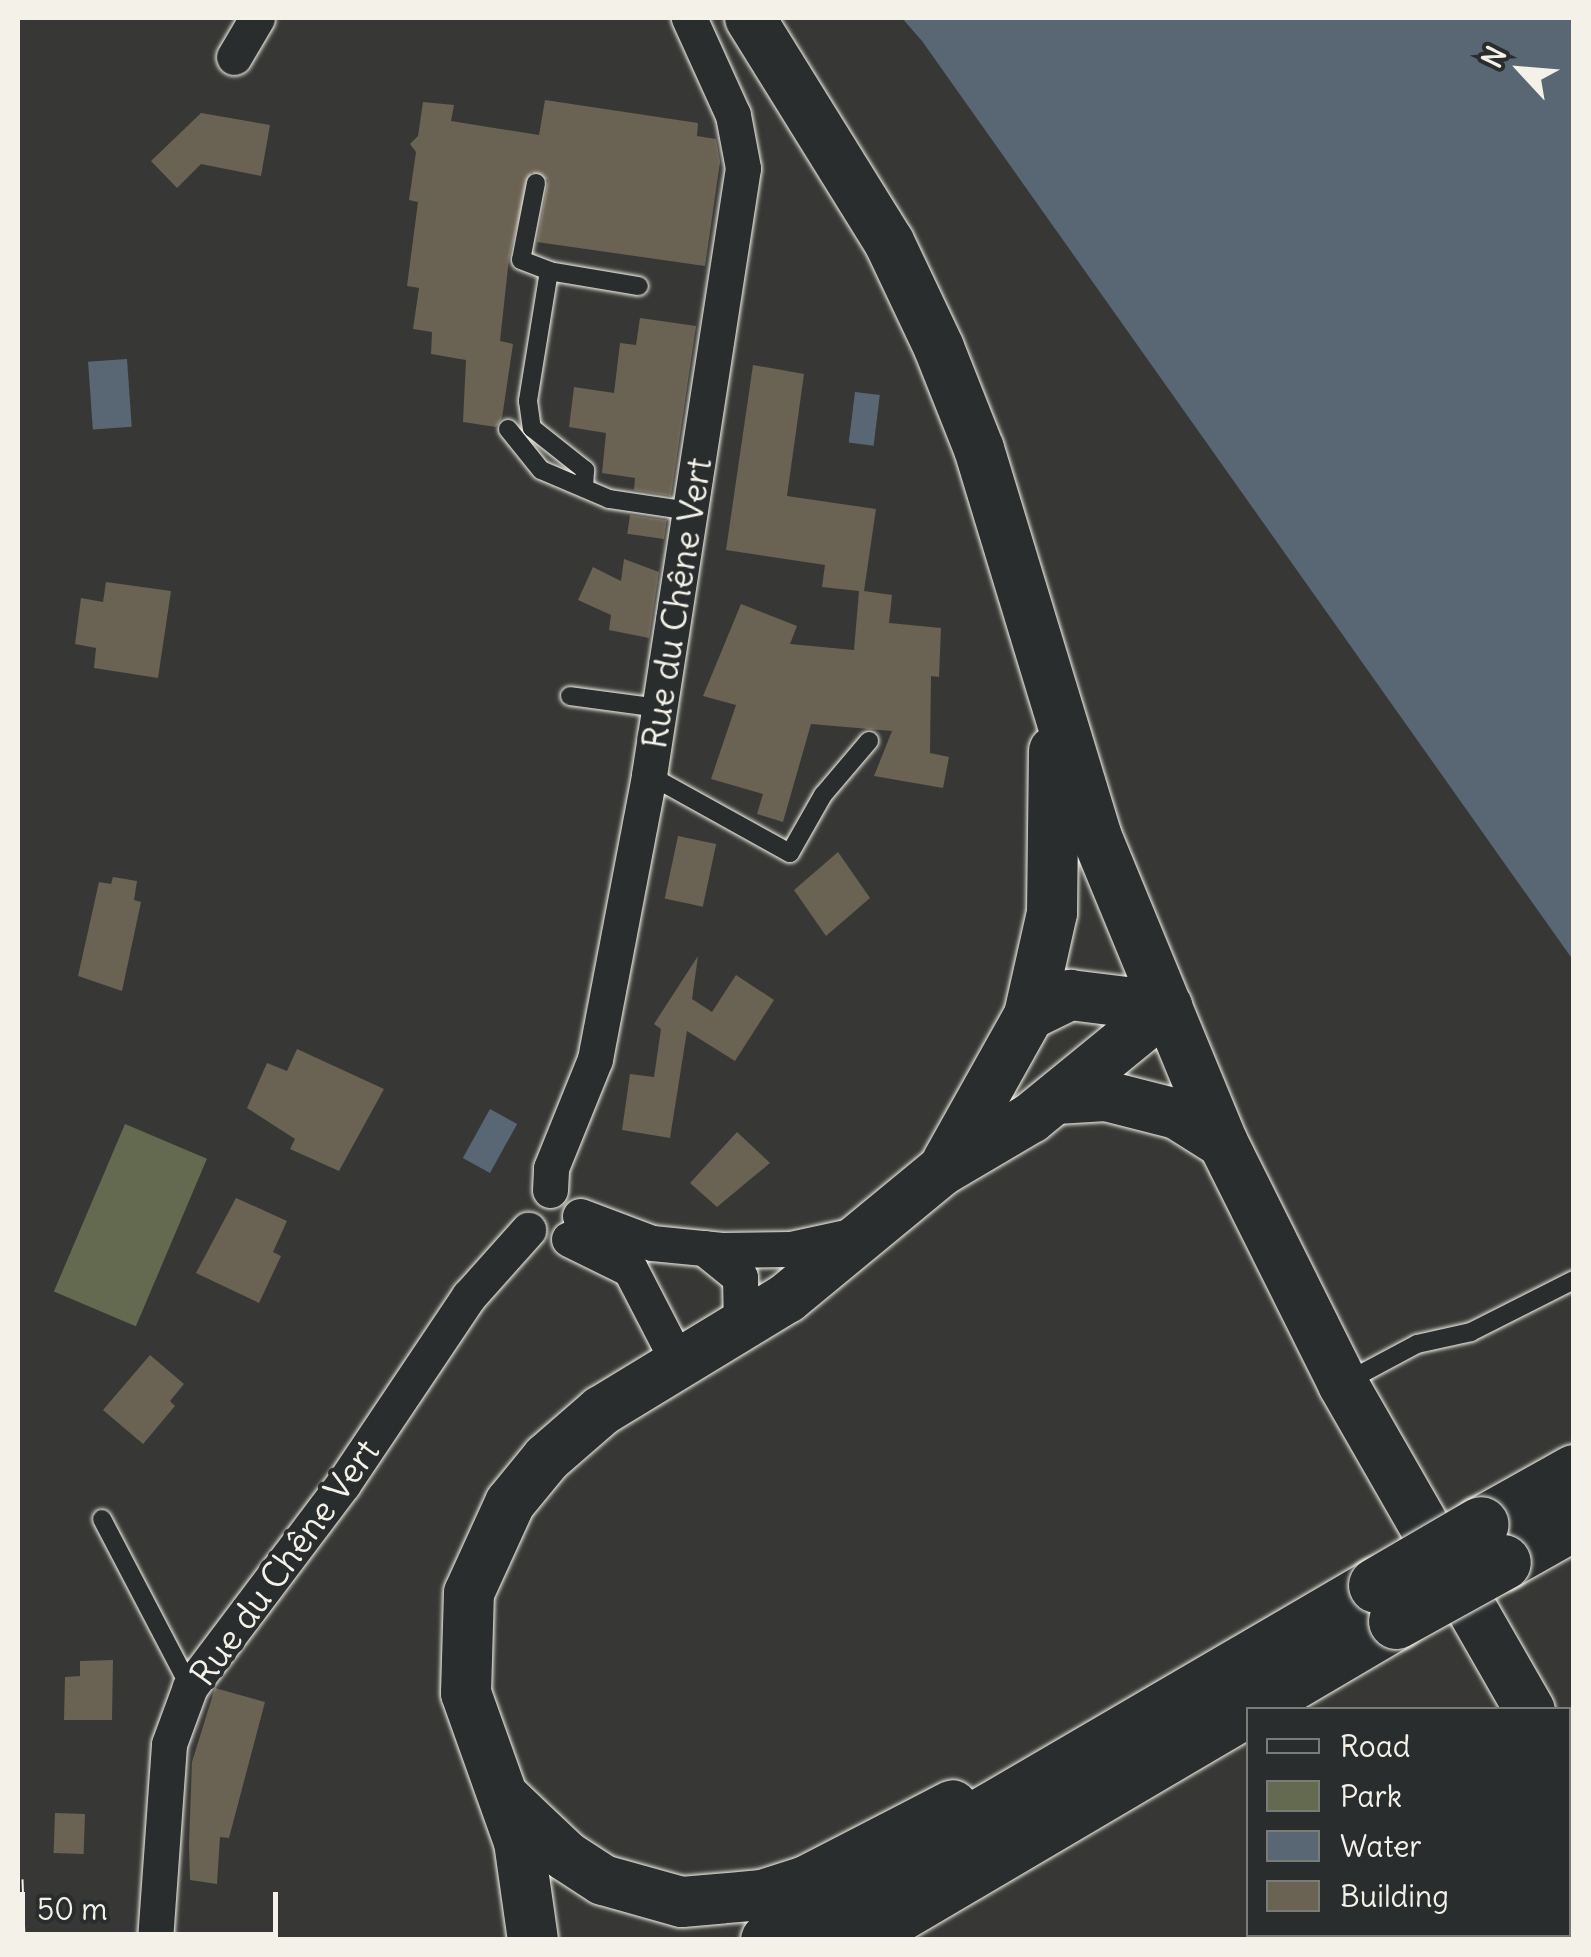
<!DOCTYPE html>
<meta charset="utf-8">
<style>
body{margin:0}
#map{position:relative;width:1591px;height:1957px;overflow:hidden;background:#373835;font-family:Delius,sans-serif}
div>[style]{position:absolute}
.green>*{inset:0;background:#646a50;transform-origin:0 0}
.water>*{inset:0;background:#596774;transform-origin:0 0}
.building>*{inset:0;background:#6a6252;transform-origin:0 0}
.roads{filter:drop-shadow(0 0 2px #f4f1e8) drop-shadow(0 0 2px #f4f1e8)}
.service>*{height:18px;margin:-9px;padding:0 9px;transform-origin:9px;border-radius:9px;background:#2a2d2e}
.minor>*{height:35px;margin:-17.5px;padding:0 17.5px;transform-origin:17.5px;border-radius:17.5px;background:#2a2d2e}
.secondary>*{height:50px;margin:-25px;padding:0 25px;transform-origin:25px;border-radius:25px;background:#2a2d2e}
.primary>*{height:55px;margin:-27.5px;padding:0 27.5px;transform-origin:27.5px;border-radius:27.5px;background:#2a2d2e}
.rail>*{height:11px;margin-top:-5.5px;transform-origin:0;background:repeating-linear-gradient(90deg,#2a2d2e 0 22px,#f4f1e8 0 44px);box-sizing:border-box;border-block:2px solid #f4f1e8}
.bridges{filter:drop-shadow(0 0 2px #f4f1e8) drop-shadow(0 0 2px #f4f1e8)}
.primary-bridge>*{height:55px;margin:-27.5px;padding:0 27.5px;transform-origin:27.5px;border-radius:27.5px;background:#2a2d2e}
span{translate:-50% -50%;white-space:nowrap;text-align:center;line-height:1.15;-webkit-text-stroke:8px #2a2d2e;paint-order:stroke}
.street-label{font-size:35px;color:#f4f1e8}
.frame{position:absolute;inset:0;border:20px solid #f4f1e8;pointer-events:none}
.legend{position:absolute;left:1246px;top:1707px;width:325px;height:230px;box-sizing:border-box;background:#2a2d2e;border:2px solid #7b7b78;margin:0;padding:12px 18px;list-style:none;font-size:30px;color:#f4f1e8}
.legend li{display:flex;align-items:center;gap:20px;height:50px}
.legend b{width:50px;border:2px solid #7b7b78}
.north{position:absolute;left:1471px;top:20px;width:100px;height:100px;-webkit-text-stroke:8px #2a2d2e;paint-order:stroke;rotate:296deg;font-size:28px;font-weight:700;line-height:40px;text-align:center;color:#f4f1e8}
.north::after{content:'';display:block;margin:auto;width:35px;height:45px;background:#f4f1e8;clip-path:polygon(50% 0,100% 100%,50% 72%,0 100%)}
.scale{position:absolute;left:20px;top:1892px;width:258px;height:45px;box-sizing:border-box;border:5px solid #f4f1e8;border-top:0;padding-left:12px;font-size:30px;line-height:35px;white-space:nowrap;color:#f4f1e8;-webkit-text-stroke:8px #2a2d2e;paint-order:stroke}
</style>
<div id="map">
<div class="green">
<div style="left:125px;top:1124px;width:89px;height:182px;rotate:23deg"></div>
</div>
<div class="water">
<div style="clip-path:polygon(902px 18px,1573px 18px,1573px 960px,922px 41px)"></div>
<div style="left:127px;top:359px;width:68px;height:39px;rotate:86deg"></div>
<div style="left:855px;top:392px;width:25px;height:51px;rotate:7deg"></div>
<div style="left:490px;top:1109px;width:31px;height:56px;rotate:29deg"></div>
</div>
<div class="building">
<div style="clip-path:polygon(545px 100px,698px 123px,697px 136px,716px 139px,720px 162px,705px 266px,537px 242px,548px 180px,531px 172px,509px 258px,500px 341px,513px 344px,502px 418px,496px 427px,463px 422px,466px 360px,431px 354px,432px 332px,413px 329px,419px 288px,407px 286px,418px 202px,409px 200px,416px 152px,410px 144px,418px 136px,423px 102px,454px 105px,451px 121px,539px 135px)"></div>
<div style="clip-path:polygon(201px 113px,270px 125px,261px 176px,201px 164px,177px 188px,151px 161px)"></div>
<div style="clip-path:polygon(640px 318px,696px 326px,671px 496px,634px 490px,635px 478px,602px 473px,606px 433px,569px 427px,574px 387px,614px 393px,620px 343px,636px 345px)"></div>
<div style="clip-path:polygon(753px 365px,804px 374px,787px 496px,876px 509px,864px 591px,892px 595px,889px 623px,941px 628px,939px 677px,931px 676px,930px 753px,949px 757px,943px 788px,874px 776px,892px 731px,811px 724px,783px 822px,757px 814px,763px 794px,711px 779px,736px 705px,703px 696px,741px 604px,797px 626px,790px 644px,854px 650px,859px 591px,822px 587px,825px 565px,726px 550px)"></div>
<div style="left:630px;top:515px;width:37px;height:19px;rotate:8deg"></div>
<div style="clip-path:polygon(624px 559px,659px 572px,649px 638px,609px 630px,611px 615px,578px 600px,593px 567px,621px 581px)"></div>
<div style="clip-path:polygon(106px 582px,171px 591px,158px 678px,94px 668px,96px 648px,75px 644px,81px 598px,103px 602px)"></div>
<div style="left:678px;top:836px;width:39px;height:64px;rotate:12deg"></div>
<div style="clip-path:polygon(838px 852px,870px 898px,826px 936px,794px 890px)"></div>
<div style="clip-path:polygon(113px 877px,137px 881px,134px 900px,141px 902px,122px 991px,78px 976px,99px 882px,111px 884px)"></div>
<div style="clip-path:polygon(698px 956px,692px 999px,712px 1012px,736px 975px,774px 1000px,735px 1061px,687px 1031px,670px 1138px,622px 1130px,630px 1074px,654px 1077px,661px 1029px,654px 1024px)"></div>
<div style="clip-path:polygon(297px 1049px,384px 1089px,339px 1171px,290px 1149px,295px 1139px,247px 1108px,267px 1063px,287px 1071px)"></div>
<div style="clip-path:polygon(737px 1132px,770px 1163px,717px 1207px,690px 1183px)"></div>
<div style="clip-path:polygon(236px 1198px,287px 1221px,273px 1252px,281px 1256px,259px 1303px,196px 1273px)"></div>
<div style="clip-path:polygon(150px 1355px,184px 1384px,170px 1401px,175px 1406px,143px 1444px,103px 1410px)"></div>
<div style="clip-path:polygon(113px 1660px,112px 1720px,64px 1720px,65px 1677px,80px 1676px,80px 1661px)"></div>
<div style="clip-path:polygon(215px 1688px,265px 1702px,229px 1838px,220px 1837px,217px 1884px,190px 1880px,189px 1844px,192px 1762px)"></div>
<div style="left:55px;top:1813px;width:30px;height:40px;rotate:2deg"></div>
</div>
<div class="roads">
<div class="service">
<div style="left:536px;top:183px;width:78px;rotate:101deg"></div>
<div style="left:521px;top:260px;width:30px;rotate:21deg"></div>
<div style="left:549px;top:271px;width:132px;rotate:99.2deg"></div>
<div style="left:528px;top:401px;width:27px;rotate:82deg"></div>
<div style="left:532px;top:428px;width:68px;rotate:38.4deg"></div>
<div style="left:585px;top:470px;width:18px;rotate:93deg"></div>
<div style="left:549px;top:271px;width:91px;rotate:9.5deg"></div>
<div style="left:508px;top:429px;width:53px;rotate:51.2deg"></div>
<div style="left:541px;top:470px;width:74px;rotate:23.1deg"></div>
<div style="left:609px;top:499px;width:82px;rotate:8.4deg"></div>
<div style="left:570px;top:696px;width:90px;rotate:7.7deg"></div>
<div style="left:649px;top:775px;width:161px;rotate:29deg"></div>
<div style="left:790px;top:853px;width:67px;rotate:-60.4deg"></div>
<div style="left:823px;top:795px;width:71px;rotate:-49.6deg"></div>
<div style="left:1344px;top:1383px;width:83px;rotate:-28.1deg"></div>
<div style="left:1417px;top:1344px;width:55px;rotate:-12.5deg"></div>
<div style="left:1471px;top:1332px;width:115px;rotate:-26.8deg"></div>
<div style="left:102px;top:1519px;width:190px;rotate:62.4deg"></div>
</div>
<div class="minor">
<div style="left:234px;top:57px;width:45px;rotate:-59.5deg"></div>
<div style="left:550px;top:1190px;width:22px;rotate:-87deg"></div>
<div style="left:551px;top:1168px;width:118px;rotate:-68deg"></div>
<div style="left:595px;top:1059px;width:289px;rotate:-79.2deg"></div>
<div style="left:649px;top:775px;width:614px;rotate:-81.2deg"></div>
<div style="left:743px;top:168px;width:54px;rotate:-100.7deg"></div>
<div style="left:733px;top:115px;width:107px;rotate:-114.4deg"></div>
<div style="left:580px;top:1216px;width:77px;rotate:20.6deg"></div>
<div style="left:652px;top:1243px;width:70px;rotate:5.7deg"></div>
<div style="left:722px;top:1250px;width:68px;rotate:-0.8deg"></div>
<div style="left:790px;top:1249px;width:72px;rotate:-12.1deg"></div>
<div style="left:569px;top:1239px;width:68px;rotate:26.2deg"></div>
<div style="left:630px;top:1269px;width:107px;rotate:62.7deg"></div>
<div style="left:704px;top:1248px;width:46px;rotate:38.9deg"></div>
<div style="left:740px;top:1277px;width:50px;rotate:88.9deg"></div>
<div style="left:155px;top:1940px;width:196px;rotate:-85.9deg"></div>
<div style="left:169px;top:1744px;width:61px;rotate:-69.8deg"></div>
<div style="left:190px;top:1687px;width:254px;rotate:-53deg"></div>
<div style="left:343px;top:1484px;width:226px;rotate:-56.2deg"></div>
<div style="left:469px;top:1296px;width:89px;rotate:-48.2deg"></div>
</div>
<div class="secondary">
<div style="left:750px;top:18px;width:264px;rotate:58.2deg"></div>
<div style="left:889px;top:242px;width:117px;rotate:64.7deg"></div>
<div style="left:939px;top:348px;width:109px;rotate:68.4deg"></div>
<div style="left:979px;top:449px;width:403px;rotate:73.1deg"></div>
<div style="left:1096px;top:835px;width:333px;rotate:67.6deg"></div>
<div style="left:1223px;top:1143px;width:269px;rotate:63.5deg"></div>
<div style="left:1343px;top:1384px;width:376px;rotate:60.2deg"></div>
<div style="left:1029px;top:1015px;width:46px;rotate:-26deg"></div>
<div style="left:1070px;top:995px;width:98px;rotate:7.1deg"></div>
<div style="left:1056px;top:1099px;width:50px;rotate:-3.4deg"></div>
<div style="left:1106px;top:1096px;width:73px;rotate:14.2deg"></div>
<div style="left:1177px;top:1114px;width:54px;rotate:32.2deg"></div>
<div style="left:947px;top:1162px;width:168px;rotate:-60.8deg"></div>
<div style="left:1029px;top:1015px;width:105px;rotate:-77.3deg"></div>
<div style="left:1052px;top:913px;width:162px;rotate:-89.3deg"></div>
<div style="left:1568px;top:1768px;width:10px;rotate:53deg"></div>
<div style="left:507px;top:1800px;width:81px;rotate:43.5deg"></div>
<div style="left:566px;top:1856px;width:44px;rotate:33deg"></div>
<div style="left:603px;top:1880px;width:82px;rotate:15.6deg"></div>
<div style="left:682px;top:1902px;width:80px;rotate:-5deg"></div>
<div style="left:762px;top:1895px;width:46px;rotate:-17.7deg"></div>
<div style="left:806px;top:1881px;width:165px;rotate:-27.3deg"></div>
<div style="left:1568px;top:1839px;width:12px;rotate:59deg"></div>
<div style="left:533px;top:1940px;width:99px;rotate:-98.1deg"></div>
<div style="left:519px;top:1842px;width:158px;rotate:-109.6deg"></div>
<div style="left:466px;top:1693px;width:100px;rotate:-88.3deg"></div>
<div style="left:469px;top:1593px;width:99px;rotate:-65.5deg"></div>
<div style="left:510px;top:1503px;width:58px;rotate:-50.6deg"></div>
<div style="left:547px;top:1458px;width:72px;rotate:-41deg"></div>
<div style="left:601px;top:1411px;width:218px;rotate:-31.3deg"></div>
<div style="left:787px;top:1298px;width:200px;rotate:-39.5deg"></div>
<div style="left:941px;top:1171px;width:104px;rotate:-30.5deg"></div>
<div style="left:1031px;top:1118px;width:176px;rotate:-39.2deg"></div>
</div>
<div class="primary">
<div style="left:1481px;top:1524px;width:107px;rotate:-29.2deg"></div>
<div style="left:1503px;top:1562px;width:81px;rotate:-29.4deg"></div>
<div style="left:768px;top:1940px;width:704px;rotate:-30.28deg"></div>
<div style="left:854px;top:1940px;width:629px;rotate:-30.48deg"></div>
</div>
</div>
<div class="rail">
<div style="left:18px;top:1879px;width:61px;rotate:88.1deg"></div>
</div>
<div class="bridges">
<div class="primary-bridge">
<div style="left:1376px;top:1585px;width:121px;rotate:-30.2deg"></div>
<div style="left:1396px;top:1621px;width:122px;rotate:-28.9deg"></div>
</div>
</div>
<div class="street-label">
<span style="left:676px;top:603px;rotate:-81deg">Rue du Chêne Vert</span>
<span style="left:284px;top:1562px;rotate:-54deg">Rue du Chêne Vert</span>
</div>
<div class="frame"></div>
<ul class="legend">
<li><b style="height:12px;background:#2a2d2e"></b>Road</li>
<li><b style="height:28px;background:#646a50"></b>Park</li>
<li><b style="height:28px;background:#596774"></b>Water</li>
<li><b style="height:28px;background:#6a6252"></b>Building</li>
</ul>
<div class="north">N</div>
<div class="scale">50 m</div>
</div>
